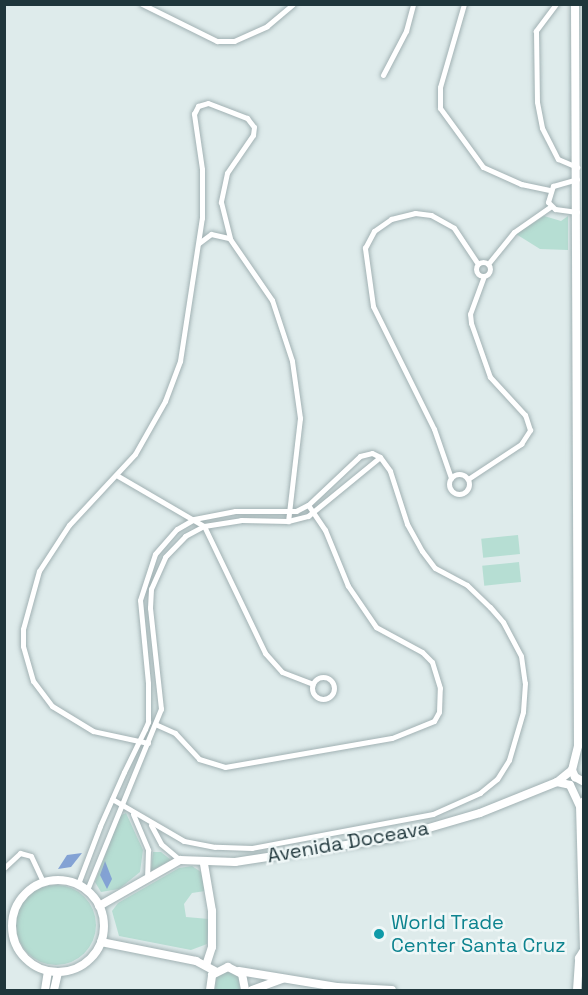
<!DOCTYPE html>
<style>
body{margin:0}
#map{position:relative;width:588px;height:995px;overflow:hidden;background:#deebeb;font-family:"Space Grotesk",sans-serif}
div>[style]{position:absolute}
.green>*{inset:0;background:#b6ded3;transform-origin:0 0}
.round{border-radius:50%}
.water>*{inset:0;background:#83a2d4}
.roads{filter:drop-shadow(0 0 2px #a1b1b3) drop-shadow(0 0 2px #a1b1b3)}
.minor>*{height:5px;margin:-2.5px;padding:0 2.5px;transform-origin:2.5px;border-radius:2.5px;background:#fff}
.minor>.ring{margin:-2.5px;padding:0;box-sizing:content-box;background:none;border:5px solid #fff;border-radius:50%}
.secondary>*{height:8px;margin:-4px;padding:0 4px;transform-origin:4px;border-radius:4px;background:#fff}
.secondary>.ring{margin:-4px;padding:0;box-sizing:content-box;background:none;border:8px solid #fff;border-radius:50%}
.dots>*{width:16px;height:16px;translate:-50% -50%;box-sizing:border-box;border:3px solid #eff7f7;border-radius:50%}
span{translate:-50% -50%;white-space:nowrap;text-align:center;line-height:1.15;-webkit-text-stroke:5px #eff7f7;paint-order:stroke}
.street-label{font-size:20px;color:#1f363b}
.culture-label{font-size:20px;color:#0d838f}
.left{translate:0 -50%;text-align:left}
.frame{position:absolute;inset:0;border:6px solid #1f363b;pointer-events:none}
</style>
<div id="map">
<div class="green">
<div style="clip-path:polygon(544px 216px,561px 221px,568px 216px,568px 250px,540px 249px,516px 234px)"></div>
<div style="left:518px;top:535px;width:19px;height:37px;rotate:84deg"></div>
<div style="left:519px;top:562px;width:20px;height:37px;rotate:84deg"></div>
<div style="clip-path:polygon(126px 813px,143px 850px,140px 872px,119px 889px,101px 892px,95px 882px,120px 816px)"></div>
<div style="clip-path:polygon(153px 852px,161px 852px,171px 860px,151px 871px)"></div>
<div style="clip-path:polygon(192px 866px,201px 872px,205px 891px,192px 893px,184px 904px,186px 917px,209px 919px,207px 944px,191px 950px,119px 936px,112px 911px,118px 903px,179px 868px)"></div>
<div class="round" style="left:16px;top:885px;width:80px;height:80px"></div>
<div style="clip-path:polygon(228px 971px,239px 977px,240px 990px,215px 990px,216px 977px)"></div>
</div>
<div class="water">
<div style="clip-path:polygon(82px 853px,71px 867px,58px 869px,67px 855px)"></div>
<div style="clip-path:polygon(105px 861px,112px 879px,107px 889px,100px 875px)"></div>
</div>
<div class="roads">
<div class="minor">
<div style="left:142px;top:4px;width:84px;rotate:26.3deg"></div>
<div style="left:217px;top:41px;width:17px"></div>
<div style="left:234px;top:41px;width:36px;rotate:-24deg"></div>
<div style="left:267px;top:26px;width:34px;rotate:-40deg"></div>
<div style="left:464px;top:4px;width:86px;rotate:106.1deg"></div>
<div style="left:440px;top:87px;width:21px;rotate:90deg"></div>
<div style="left:440px;top:108px;width:73px;rotate:53.9deg"></div>
<div style="left:483px;top:167px;width:42px;rotate:24.1deg"></div>
<div style="left:521px;top:184px;width:29px;rotate:12deg"></div>
<div style="left:556px;top:4px;width:34px;rotate:127deg"></div>
<div style="left:536px;top:31px;width:71px;rotate:89.2deg"></div>
<div style="left:537px;top:102px;width:26px;rotate:79deg"></div>
<div style="left:542px;top:128px;width:35px;rotate:63deg"></div>
<div style="left:558px;top:159px;width:21px;rotate:23deg"></div>
<div style="left:383px;top:75px;width:50px;rotate:-62.4deg"></div>
<div style="left:406px;top:31px;width:28px;rotate:-75deg"></div>
<div style="left:577px;top:212px;width:22px;rotate:-172deg"></div>
<div style="left:555px;top:209px;width:10px;rotate:-135deg"></div>
<div style="left:548px;top:202px;width:17px;rotate:-73deg"></div>
<div style="left:553px;top:186px;width:25px;rotate:-16deg"></div>
<div style="left:199px;top:243px;width:15px;rotate:-37deg"></div>
<div style="left:211px;top:234px;width:18px;rotate:13deg"></div>
<div class="ring" style="left:476px;top:262px;width:9px;height:9px"></div>
<div style="left:488px;top:264px;width:41px;rotate:-50.9deg"></div>
<div style="left:514px;top:232px;width:44px;rotate:-34.8deg"></div>
<div class="ring" style="left:449px;top:474px;width:15px;height:15px"></div>
<div style="left:118px;top:476px;width:99px;rotate:30.2deg"></div>
<div style="left:204px;top:526px;width:141px;rotate:64.3deg"></div>
<div style="left:265px;top:653px;width:25px;rotate:48deg"></div>
<div style="left:282px;top:672px;width:33px;rotate:21deg"></div>
<div style="left:451px;top:478px;width:52px;rotate:-109.1deg"></div>
<div style="left:434px;top:429px;width:137px;rotate:-116.4deg"></div>
<div style="left:373px;top:306px;width:59px;rotate:-97.9deg"></div>
<div style="left:365px;top:248px;width:19px;rotate:-62deg"></div>
<div style="left:374px;top:231px;width:21px;rotate:-35deg"></div>
<div style="left:391px;top:219px;width:25px;rotate:-14deg"></div>
<div style="left:415px;top:213px;width:16px;rotate:7deg"></div>
<div style="left:431px;top:215px;width:26px;rotate:29deg"></div>
<div style="left:454px;top:228px;width:43px;rotate:56.3deg"></div>
<div style="left:468px;top:479px;width:64px;rotate:-33.4deg"></div>
<div style="left:521px;top:444px;width:17px;rotate:-57deg"></div>
<div style="left:530px;top:430px;width:16px;rotate:-108deg"></div>
<div style="left:525px;top:415px;width:52px;rotate:-132.6deg"></div>
<div style="left:490px;top:377px;width:57px;rotate:-109.4deg"></div>
<div style="left:471px;top:323px;width:9px;rotate:-96deg"></div>
<div style="left:470px;top:314px;width:40px;rotate:-69.8deg"></div>
<div class="ring" style="left:312px;top:677px;width:17px;height:17px"></div>
<div style="left:155px;top:724px;width:22px;rotate:24deg"></div>
<div style="left:175px;top:733px;width:35px;rotate:47deg"></div>
<div style="left:199px;top:759px;width:27px;rotate:17deg"></div>
<div style="left:225px;top:767px;width:169px;rotate:-9.9deg"></div>
<div style="left:392px;top:738px;width:45px;rotate:-22deg"></div>
<div style="left:434px;top:721px;width:10px;rotate:-61deg"></div>
<div style="left:439px;top:712px;width:24px;rotate:-88deg"></div>
<div style="left:440px;top:688px;width:27px;rotate:-107deg"></div>
<div style="left:432px;top:662px;width:14px;rotate:-135deg"></div>
<div style="left:422px;top:652px;width:52px;rotate:-151.5deg"></div>
<div style="left:376px;top:627px;width:50px;rotate:-124.3deg"></div>
<div style="left:348px;top:586px;width:61px;rotate:-112.3deg"></div>
<div style="left:325px;top:530px;width:30px;rotate:-124deg"></div>
<div style="left:148px;top:743px;width:56px;rotate:-167.7deg"></div>
<div style="left:93px;top:731px;width:48px;rotate:-148.6deg"></div>
<div style="left:52px;top:706px;width:31px;rotate:-127deg"></div>
<div style="left:33px;top:681px;width:36px;rotate:-106deg"></div>
<div style="left:23px;top:646px;width:17px;rotate:-90deg"></div>
<div style="left:23px;top:629px;width:60px;rotate:-74.6deg"></div>
<div style="left:39px;top:571px;width:55px;rotate:-56.9deg"></div>
<div style="left:69px;top:525px;width:97px;rotate:-47.1deg"></div>
<div style="left:135px;top:454px;width:61px;rotate:-60.5deg"></div>
<div style="left:165px;top:401px;width:43px;rotate:-69.4deg"></div>
<div style="left:180px;top:361px;width:145px;rotate:-81.3deg"></div>
<div style="left:202px;top:218px;width:49px;rotate:-90deg"></div>
<div style="left:202px;top:169px;width:56px;rotate:-98.3deg"></div>
<div style="left:194px;top:114px;width:9px;rotate:-63deg"></div>
<div style="left:198px;top:106px;width:10px;rotate:-17deg"></div>
<div style="left:208px;top:103px;width:42px;rotate:21deg"></div>
<div style="left:247px;top:118px;width:11px;rotate:52deg"></div>
<div style="left:254px;top:127px;width:8px;rotate:97deg"></div>
<div style="left:253px;top:135px;width:46px;rotate:124.4deg"></div>
<div style="left:227px;top:173px;width:30px;rotate:102deg"></div>
<div style="left:221px;top:202px;width:38px;rotate:76deg"></div>
<div style="left:230px;top:239px;width:74px;rotate:55.5deg"></div>
<div style="left:272px;top:300px;width:64px;rotate:71.8deg"></div>
<div style="left:292px;top:361px;width:58px;rotate:82deg"></div>
<div style="left:300px;top:418px;width:104px;rotate:96.6deg"></div>
<div style="left:133px;top:814px;width:39px;rotate:67deg"></div>
<div style="left:148px;top:850px;width:29px;rotate:92deg"></div>
<div style="left:151px;top:825px;width:21px;rotate:62deg"></div>
<div style="left:161px;top:844px;width:25px;rotate:40deg"></div>
<div style="left:4px;top:868px;width:22px;rotate:-43deg"></div>
<div style="left:20px;top:853px;width:11px;rotate:15deg"></div>
<div style="left:31px;top:856px;width:29px;rotate:65deg"></div>
<div style="left:78px;top:884px;width:62px;rotate:-69.2deg"></div>
<div style="left:100px;top:826px;width:59px;rotate:-66deg"></div>
<div style="left:124px;top:772px;width:48px;rotate:-64deg"></div>
<div style="left:145px;top:729px;width:8px;rotate:-67deg"></div>
<div style="left:148px;top:722px;width:39px;rotate:-90deg"></div>
<div style="left:148px;top:683px;width:83px;rotate:-95.5deg"></div>
<div style="left:140px;top:600px;width:48px;rotate:-71.9deg"></div>
<div style="left:155px;top:554px;width:33px;rotate:-49deg"></div>
<div style="left:177px;top:529px;width:20px;rotate:-30deg"></div>
<div style="left:194px;top:519px;width:42px;rotate:-11deg"></div>
<div style="left:235px;top:511px;width:61px"></div>
<div style="left:296px;top:511px;width:13px;rotate:-27deg"></div>
<div style="left:308px;top:505px;width:71px;rotate:-43.3deg"></div>
<div style="left:360px;top:456px;width:12px;rotate:-14deg"></div>
<div style="left:372px;top:453px;width:9px;rotate:27deg"></div>
<div style="left:380px;top:457px;width:17px;rotate:54deg"></div>
<div style="left:390px;top:471px;width:56px;rotate:72.2deg"></div>
<div style="left:407px;top:524px;width:31px;rotate:61deg"></div>
<div style="left:422px;top:551px;width:21px;rotate:53deg"></div>
<div style="left:435px;top:568px;width:36px;rotate:28deg"></div>
<div style="left:467px;top:585px;width:32px;rotate:44deg"></div>
<div style="left:490px;top:607px;width:20px;rotate:49deg"></div>
<div style="left:503px;top:622px;width:38px;rotate:62deg"></div>
<div style="left:521px;top:656px;width:27px;rotate:82deg"></div>
<div style="left:525px;top:683px;width:29px;rotate:94deg"></div>
<div style="left:523px;top:712px;width:50px;rotate:106.3deg"></div>
<div style="left:509px;top:760px;width:22px;rotate:122deg"></div>
<div style="left:497px;top:779px;width:22px;rotate:141deg"></div>
<div style="left:480px;top:793px;width:51px;rotate:155.9deg"></div>
<div style="left:433px;top:814px;width:184px;rotate:169.4deg"></div>
<div style="left:252px;top:848px;width:37px;rotate:-178deg"></div>
<div style="left:215px;top:847px;width:32px;rotate:-169deg"></div>
<div style="left:184px;top:841px;width:83px;rotate:-149.7deg"></div>
<div style="left:87px;top:890px;width:196px;rotate:-67.8deg"></div>
<div style="left:161px;top:709px;width:102px;rotate:-96.2deg"></div>
<div style="left:150px;top:608px;width:19px;rotate:-87deg"></div>
<div style="left:151px;top:589px;width:35px;rotate:-66deg"></div>
<div style="left:165px;top:557px;width:29px;rotate:-46deg"></div>
<div style="left:185px;top:536px;width:21px;rotate:-28deg"></div>
<div style="left:204px;top:526px;width:37px;rotate:-9deg"></div>
<div style="left:241px;top:520px;width:47px;rotate:1.2deg"></div>
<div style="left:288px;top:521px;width:21px;rotate:-14deg"></div>
<div style="left:308px;top:516px;width:93px;rotate:-39.3deg"></div>
</div>
<div class="secondary">
<div style="left:575px;top:4px;width:742px;rotate:89.77deg"></div>
<div style="left:578px;top:746px;width:25px;rotate:104deg"></div>
<div style="left:572px;top:770px;width:8px;rotate:67deg"></div>
<div style="left:575px;top:777px;width:10px;rotate:29deg"></div>
<div style="left:557px;top:782px;width:13px;rotate:13deg"></div>
<div style="left:570px;top:785px;width:23px;rotate:65deg"></div>
<div style="left:584px;top:801px;width:6px;rotate:129deg"></div>
<div style="left:580px;top:806px;width:143px;rotate:88.4deg"></div>
<div style="left:204px;top:864px;width:48px;rotate:80.3deg"></div>
<div style="left:212px;top:911px;width:36px;rotate:90deg"></div>
<div style="left:212px;top:947px;width:19px;rotate:108deg"></div>
<div class="ring" style="left:12px;top:880px;width:84px;height:84px"></div>
<div style="left:99px;top:906px;width:93px;rotate:-29.6deg"></div>
<div style="left:180px;top:860px;width:55px;rotate:2.1deg"></div>
<div style="left:235px;top:862px;width:165px;rotate:-8.7deg"></div>
<div style="left:398px;top:837px;width:85px;rotate:-16.3deg"></div>
<div style="left:480px;top:813px;width:83px;rotate:-21.9deg"></div>
<div style="left:557px;top:782px;width:19px;rotate:-39deg"></div>
<div style="left:101px;top:942px;width:97px;rotate:11.3deg"></div>
<div style="left:196px;top:961px;width:21px;rotate:28deg"></div>
<div style="left:239px;top:971px;width:99px;rotate:9.3deg"></div>
<div style="left:337px;top:987px;width:55px;rotate:3.1deg"></div>
<div style="left:45px;top:990px;width:18px;rotate:-81deg"></div>
<div style="left:54px;top:990px;width:18px;rotate:-77deg"></div>
<div style="left:210px;top:990px;width:15px;rotate:-82deg"></div>
<div style="left:212px;top:975px;width:18px;rotate:-27deg"></div>
<div style="left:228px;top:967px;width:16px;rotate:27deg"></div>
<div style="left:242px;top:974px;width:16px;rotate:79deg"></div>
<div style="left:252px;top:990px;width:32px;rotate:-20deg"></div>
<div style="left:577px;top:990px;width:32px;rotate:-86deg"></div>
<div style="left:579px;top:958px;width:9px;rotate:-58deg"></div>
</div>
</div>
<div class="dots">
<div style="left:379px;top:934px;background:#0f9aa8"></div>
</div>
<div class="street-label">
<span style="left:348px;top:842px;rotate:-10deg">Avenida Doceava</span>
</div>
<div class="culture-label">
<span class="left" style="left:391px;top:934px">World Trade<br>Center Santa Cruz</span>
</div>
<div class="frame"></div>
</div>
